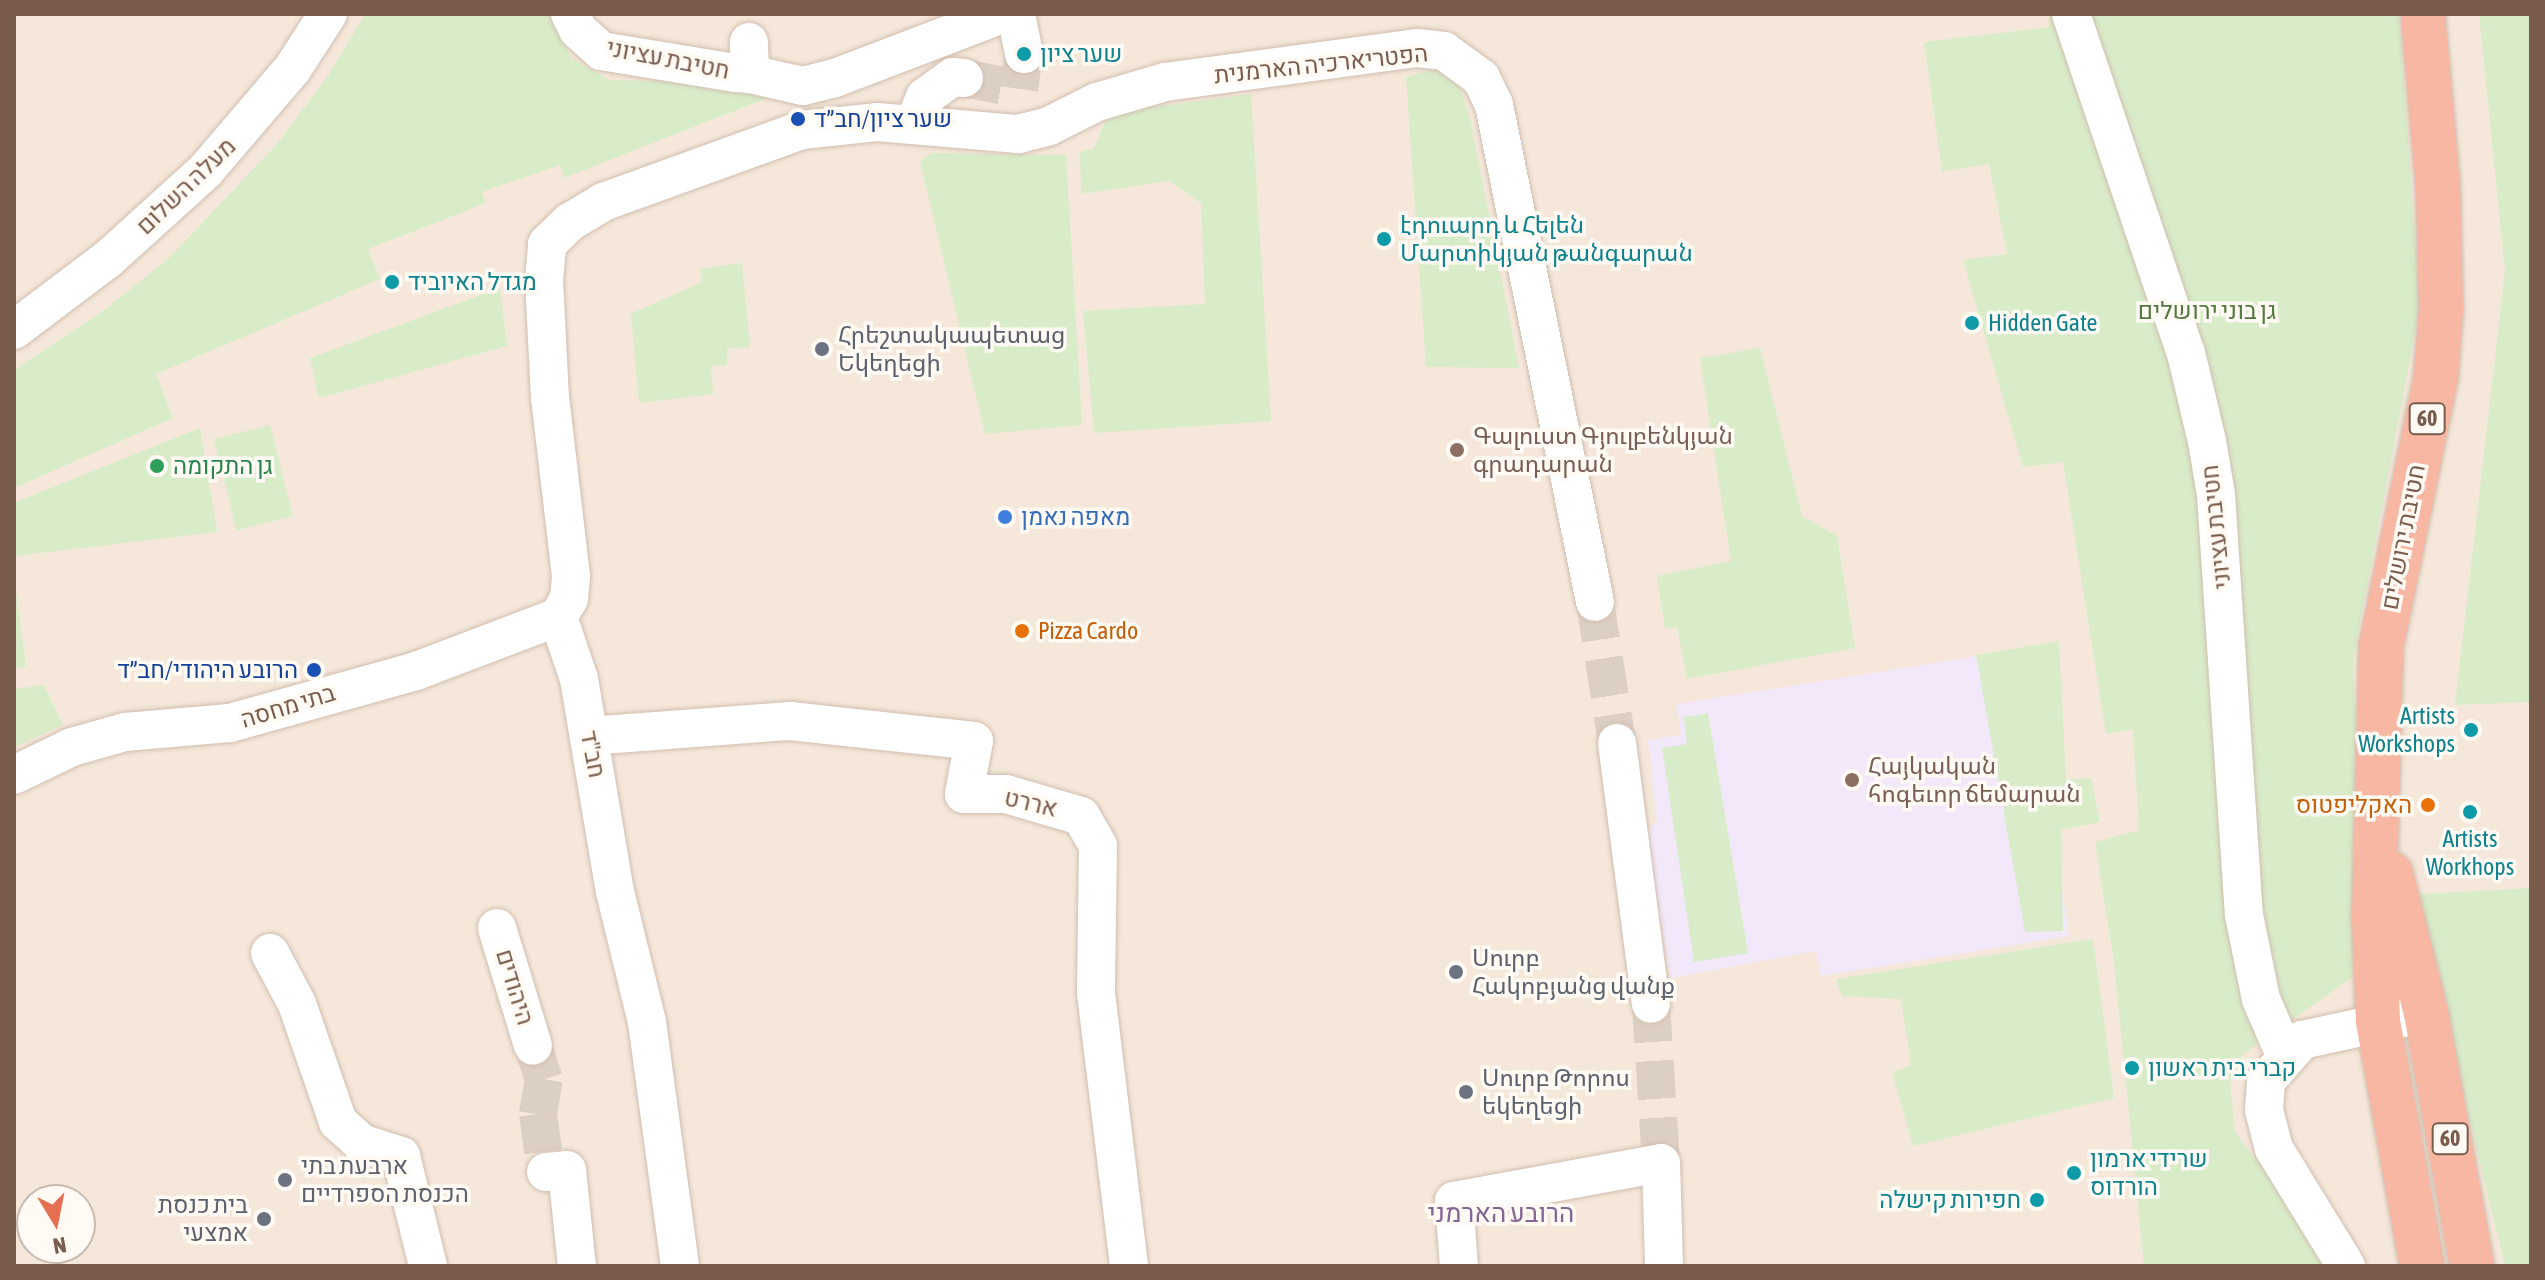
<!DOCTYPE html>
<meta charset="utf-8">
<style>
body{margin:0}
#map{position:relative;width:2545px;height:1280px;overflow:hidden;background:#fdf6ec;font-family:"Asap Condensed","Noto Sans Armenian",Heebo,sans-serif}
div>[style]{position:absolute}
.residential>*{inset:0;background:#f5e8da}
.education>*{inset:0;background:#f3e8fa}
.green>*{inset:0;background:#d8ecc9;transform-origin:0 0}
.minor-tunnel>*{height:38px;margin-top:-19px;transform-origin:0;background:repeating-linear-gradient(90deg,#dcd0c4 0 38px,transparent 0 57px)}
.roads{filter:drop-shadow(0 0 2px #d1beb0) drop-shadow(0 0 2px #d1beb0)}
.minor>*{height:38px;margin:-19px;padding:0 19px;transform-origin:19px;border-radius:19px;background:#fff}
.highway>*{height:44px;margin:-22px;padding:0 22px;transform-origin:22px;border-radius:22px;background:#f7b7a3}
.dots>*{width:22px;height:22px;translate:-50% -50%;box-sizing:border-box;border:4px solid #fffaf3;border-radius:50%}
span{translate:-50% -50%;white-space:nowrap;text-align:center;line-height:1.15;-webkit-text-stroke:7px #fffaf3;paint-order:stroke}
.shield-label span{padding:2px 6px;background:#fffaf3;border:2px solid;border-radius:6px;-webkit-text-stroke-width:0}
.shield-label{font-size:22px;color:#7a5c4d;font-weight:700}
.culture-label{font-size:24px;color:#0d838f}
.left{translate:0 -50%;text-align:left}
.right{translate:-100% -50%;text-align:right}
.street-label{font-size:24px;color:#7a5c4d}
.transit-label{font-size:24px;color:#164399}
.park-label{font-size:24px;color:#537a41}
.worship-label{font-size:24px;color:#5b616d}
.education-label{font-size:24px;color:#785e54}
.leisure-label{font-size:24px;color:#27864d}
.shop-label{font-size:24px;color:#366cbe}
.food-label{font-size:24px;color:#c56008}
.neighbourhood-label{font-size:26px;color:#846695}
.frame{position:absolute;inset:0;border:16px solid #7a5c4d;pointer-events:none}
.north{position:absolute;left:16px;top:1184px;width:80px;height:80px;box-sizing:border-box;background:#fffaf3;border:2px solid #cabbb1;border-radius:50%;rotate:170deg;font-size:22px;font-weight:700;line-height:32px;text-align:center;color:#7a5c4d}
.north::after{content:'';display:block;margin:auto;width:28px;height:36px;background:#e76f51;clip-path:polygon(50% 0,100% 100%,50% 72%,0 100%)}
</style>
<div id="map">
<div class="residential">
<div style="clip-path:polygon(evenodd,14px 14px,2531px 14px,2531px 1266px,14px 1266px,14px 14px,32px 1200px,80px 1200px,80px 1248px,32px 1248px,32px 1200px)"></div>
</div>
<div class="education">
<div style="clip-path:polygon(2047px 645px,2054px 833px,2069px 936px,1821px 976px,1816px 951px,1671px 978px,1644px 838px,1657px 820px,1648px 740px,1681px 735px,1677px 704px)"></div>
</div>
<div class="green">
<div style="clip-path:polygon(365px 14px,555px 14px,571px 58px,609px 80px,728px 82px,785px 91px,564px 178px,560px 165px,482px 192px,486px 203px,368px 249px,380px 279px,156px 374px,173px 418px,14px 488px,14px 370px,103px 311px,169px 258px,276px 145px,328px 76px)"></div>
<div style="clip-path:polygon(2049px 14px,2399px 14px,2420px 307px,2353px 660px,2358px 776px,2353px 977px,2243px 1054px,2230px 1085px,2235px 1132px,2299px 1216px,2323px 1266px,2144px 1266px,2114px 962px,2095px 842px,2139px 830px,2133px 729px,2106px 734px,2063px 462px,2023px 467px,1963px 260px,2007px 254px,1989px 164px,1942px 171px,1924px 42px,2050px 27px)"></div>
<div style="clip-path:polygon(2479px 14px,2531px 14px,2531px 702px,2455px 705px,2505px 271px)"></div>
<div style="clip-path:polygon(1435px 69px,1455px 74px,1470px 118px,1519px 368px,1426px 367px,1406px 77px)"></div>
<div style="clip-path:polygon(1251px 94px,1271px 421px,1094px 433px,1083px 311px,1205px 304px,1201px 203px,1169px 181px,1081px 194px,1080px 152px,1094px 148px,1106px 120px,1130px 110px)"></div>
<div style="clip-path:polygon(931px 153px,1066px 155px,1082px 425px,985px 434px,920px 161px)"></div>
<div style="clip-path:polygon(742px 263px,750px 347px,727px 348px,727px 365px,711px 366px,713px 394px,639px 403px,631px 314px,702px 282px,700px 269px)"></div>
<div style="clip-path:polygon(500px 288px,507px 346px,319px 398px,310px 358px)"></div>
<div style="clip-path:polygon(1760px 348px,1802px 516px,1837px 536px,1855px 648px,1687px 679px,1677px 627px,1665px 629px,1657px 576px,1731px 561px,1700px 358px)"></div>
<div style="left:270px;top:425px;width:94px;height:58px;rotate:76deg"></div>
<div style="clip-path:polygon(200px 428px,217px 532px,14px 556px,14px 503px)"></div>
<div style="clip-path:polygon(14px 576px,26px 666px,14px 669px)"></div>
<div style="clip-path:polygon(2059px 641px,2066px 779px,2091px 778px,2100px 822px,2061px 830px,2063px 931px,2025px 932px,1976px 655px)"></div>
<div style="clip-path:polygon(44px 685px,63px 725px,14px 747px,14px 689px)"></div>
<div style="clip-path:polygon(1708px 713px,1748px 953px,1694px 962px,1662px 748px,1687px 744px,1684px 717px)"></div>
<div style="clip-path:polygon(2531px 888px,2531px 1266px,2505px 1266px,2454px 1056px,2405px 895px)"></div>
<div style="clip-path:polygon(2093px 939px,2114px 1098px,1913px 1146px,1892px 1072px,1911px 1065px,1901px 999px,1842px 996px,1836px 979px)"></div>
</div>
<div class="minor-tunnel">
<div style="left:964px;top:78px;width:56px;rotate:11.3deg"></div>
<div style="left:1019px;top:89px;width:35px;rotate:-82deg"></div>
<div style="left:1595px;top:602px;width:143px;rotate:81.1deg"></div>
<div style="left:1651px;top:1004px;width:159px;rotate:86.4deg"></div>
<div style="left:533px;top:1046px;width:35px;rotate:72deg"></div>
<div style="left:544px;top:1079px;width:36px;rotate:100deg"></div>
<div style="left:538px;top:1114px;width:59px;rotate:82.1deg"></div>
</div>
<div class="roads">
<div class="minor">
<div style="left:570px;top:14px;width:18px;rotate:63deg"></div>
<div style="left:578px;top:30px;width:31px;rotate:42deg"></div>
<div style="left:601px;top:51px;width:136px;rotate:9.3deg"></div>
<div style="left:735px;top:73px;width:15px;rotate:4deg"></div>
<div style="left:750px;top:74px;width:32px;rotate:-92deg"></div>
<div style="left:1016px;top:14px;width:41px;rotate:78.7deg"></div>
<div style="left:2071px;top:14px;width:358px;rotate:71.3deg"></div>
<div style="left:2186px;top:353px;width:90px;rotate:76.6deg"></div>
<div style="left:2207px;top:441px;width:55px;rotate:80.5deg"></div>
<div style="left:2216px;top:495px;width:421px;rotate:86.2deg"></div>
<div style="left:2244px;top:915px;width:86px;rotate:78.6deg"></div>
<div style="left:2261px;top:999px;width:61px;rotate:66.8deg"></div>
<div style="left:750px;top:74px;width:54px;rotate:12.8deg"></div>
<div style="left:803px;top:86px;width:33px;rotate:-14deg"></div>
<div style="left:835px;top:78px;width:180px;rotate:-20.9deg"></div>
<div style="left:914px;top:124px;width:29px;rotate:-68deg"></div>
<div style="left:925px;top:97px;width:34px;rotate:-36deg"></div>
<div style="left:953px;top:77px;width:11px;rotate:5deg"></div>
<div style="left:14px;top:330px;width:118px;rotate:-37.1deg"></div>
<div style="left:108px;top:259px;width:132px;rotate:-42.2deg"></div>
<div style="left:206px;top:170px;width:134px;rotate:-49.5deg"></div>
<div style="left:293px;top:68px;width:64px;rotate:-57.1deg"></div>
<div style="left:589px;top:736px;width:202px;rotate:-4.3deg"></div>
<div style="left:790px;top:721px;width:185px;rotate:6.2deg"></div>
<div style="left:974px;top:741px;width:54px;rotate:100.7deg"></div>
<div style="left:964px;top:794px;width:42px"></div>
<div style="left:1006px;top:794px;width:78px;rotate:16.3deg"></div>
<div style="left:1081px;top:816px;width:34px;rotate:60deg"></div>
<div style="left:1098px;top:846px;width:147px;rotate:90.8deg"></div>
<div style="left:1096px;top:993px;width:275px;rotate:83.1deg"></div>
<div style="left:1617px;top:743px;width:263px;rotate:82.6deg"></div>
<div style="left:14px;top:775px;width:64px;rotate:-25.8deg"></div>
<div style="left:72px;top:747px;width:55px;rotate:-15.8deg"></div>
<div style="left:125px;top:732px;width:105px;rotate:-4.9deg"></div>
<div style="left:230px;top:723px;width:193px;rotate:-15.6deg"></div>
<div style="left:416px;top:671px;width:152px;rotate:-20.8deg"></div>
<div style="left:497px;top:928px;width:123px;rotate:73deg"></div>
<div style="left:270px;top:953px;width:58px;rotate:62.1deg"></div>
<div style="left:297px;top:1004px;width:125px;rotate:70.8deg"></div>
<div style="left:338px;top:1122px;width:31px;rotate:42deg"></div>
<div style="left:361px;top:1143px;width:42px;rotate:18deg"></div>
<div style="left:401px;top:1156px;width:113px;rotate:76.2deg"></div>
<div style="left:546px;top:1172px;width:21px;rotate:-5deg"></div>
<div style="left:567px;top:1170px;width:97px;rotate:84.1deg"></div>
<div style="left:680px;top:1266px;width:246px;rotate:-97.7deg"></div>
<div style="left:647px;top:1022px;width:134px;rotate:-103.8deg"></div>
<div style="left:615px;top:892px;width:216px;rotate:-99.6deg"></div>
<div style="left:579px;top:679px;width:65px;rotate:-108.7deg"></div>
<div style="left:558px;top:617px;width:21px;rotate:-59deg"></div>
<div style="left:569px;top:599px;width:23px;rotate:-85deg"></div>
<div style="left:571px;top:576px;width:179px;rotate:-96.7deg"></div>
<div style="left:550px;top:398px;width:117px;rotate:-92.9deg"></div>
<div style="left:544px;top:281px;width:37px;rotate:-85deg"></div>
<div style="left:547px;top:244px;width:32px;rotate:-44deg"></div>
<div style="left:570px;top:222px;width:39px;rotate:-31deg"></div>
<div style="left:603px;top:202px;width:212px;rotate:-19.9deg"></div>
<div style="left:802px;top:130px;width:75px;rotate:-6.1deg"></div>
<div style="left:877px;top:122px;width:142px;rotate:4.9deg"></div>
<div style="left:1018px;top:134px;width:32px;rotate:-14deg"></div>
<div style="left:1049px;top:126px;width:54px;rotate:-26.6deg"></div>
<div style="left:1097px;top:102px;width:71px;rotate:-16.4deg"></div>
<div style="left:1165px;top:82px;width:254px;rotate:-7.7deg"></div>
<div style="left:1417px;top:48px;width:27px;rotate:6deg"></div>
<div style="left:1444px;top:51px;width:46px;rotate:36.1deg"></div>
<div style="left:1481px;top:78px;width:30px;rotate:64deg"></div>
<div style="left:1494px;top:105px;width:507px;rotate:78.51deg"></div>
<div style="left:1459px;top:1266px;width:65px;rotate:-94.4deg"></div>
<div style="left:1454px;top:1201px;width:210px;rotate:-10.4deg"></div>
<div style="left:1661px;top:1163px;width:103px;rotate:88.3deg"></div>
<div style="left:2346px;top:1266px;width:137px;rotate:-121.6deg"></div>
<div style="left:2274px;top:1149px;width:40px;rotate:-104.4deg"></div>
<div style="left:2264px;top:1110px;width:29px;rotate:-86deg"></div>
<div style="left:2266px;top:1081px;width:55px;rotate:-48.7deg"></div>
<div style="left:2302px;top:1040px;width:127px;rotate:-12.3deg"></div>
</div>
<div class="highway">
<div style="left:2391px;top:874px;width:143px;rotate:75.9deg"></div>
<div style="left:2426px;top:1013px;width:257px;rotate:79.7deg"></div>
<div style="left:2422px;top:1266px;width:249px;rotate:-100.2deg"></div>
<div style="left:2378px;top:1021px;width:103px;rotate:-92.2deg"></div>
<div style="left:2374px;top:918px;width:271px;rotate:-88.5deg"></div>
<div style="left:2381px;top:647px;width:277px;rotate:-78.5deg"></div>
<div style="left:2436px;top:376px;width:66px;rotate:-85.7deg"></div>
<div style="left:2441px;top:310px;width:123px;rotate:-91.4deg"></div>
<div style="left:2438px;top:187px;width:174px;rotate:-95deg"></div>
</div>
</div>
<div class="dots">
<div style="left:1024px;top:54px;background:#0f9aa8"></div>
<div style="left:798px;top:119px;background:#1a4fb4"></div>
<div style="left:1384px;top:239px;background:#0f9aa8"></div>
<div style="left:392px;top:282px;background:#0f9aa8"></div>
<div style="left:1972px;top:323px;background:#0f9aa8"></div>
<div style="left:822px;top:349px;background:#6b7280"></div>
<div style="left:1457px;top:450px;background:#8d6e63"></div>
<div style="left:157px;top:466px;background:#2e9e5b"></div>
<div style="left:1005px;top:517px;background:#3f7fe0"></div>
<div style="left:1022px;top:631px;background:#e8710a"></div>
<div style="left:314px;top:670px;background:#1a4fb4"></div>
<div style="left:2471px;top:730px;background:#0f9aa8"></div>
<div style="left:1852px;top:780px;background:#8d6e63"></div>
<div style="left:2428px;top:805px;background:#e8710a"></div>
<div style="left:2470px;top:812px;background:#0f9aa8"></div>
<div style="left:1456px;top:972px;background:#6b7280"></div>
<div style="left:2132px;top:1068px;background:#0f9aa8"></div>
<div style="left:1466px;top:1092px;background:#6b7280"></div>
<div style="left:2074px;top:1173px;background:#0f9aa8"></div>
<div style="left:285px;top:1180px;background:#6b7280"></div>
<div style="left:2037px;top:1200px;background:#0f9aa8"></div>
<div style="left:264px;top:1219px;background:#6b7280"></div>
</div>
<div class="shield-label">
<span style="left:2427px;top:419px">60</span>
<span style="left:2450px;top:1139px">60</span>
</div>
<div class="culture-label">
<span class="left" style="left:1040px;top:54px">שער ציון</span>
<span class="left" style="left:1400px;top:239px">էդուարդ և Հելեն<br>Մարտիկյան թանգարան</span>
<span class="left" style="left:408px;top:282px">מגדל האיוביד</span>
<span class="left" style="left:1988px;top:323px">Hidden Gate</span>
<span class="right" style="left:2455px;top:730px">Artists<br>Workshops</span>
<span style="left:2470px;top:853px">Artists<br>Workhops</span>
<span class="left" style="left:2148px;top:1068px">קברי בית ראשון</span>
<span class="left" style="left:2090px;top:1173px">שרידי ארמון<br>הורדוס</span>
<span class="right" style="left:2021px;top:1200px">חפירות קישלה</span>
</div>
<div class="street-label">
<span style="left:668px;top:59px;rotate:11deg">חטיבת עציוני</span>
<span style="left:1321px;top:64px;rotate:-6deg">הפטריארכיה הארמנית</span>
<span style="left:186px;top:186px;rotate:-44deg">מעלה השלום</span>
<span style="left:2216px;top:527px;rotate:-96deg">חטיבת עציוני</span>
<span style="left:2403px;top:537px;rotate:-79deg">חטיבת ירושלים</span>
<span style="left:288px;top:706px;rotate:-17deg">בתי מחסה</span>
<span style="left:593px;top:754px;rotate:79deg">חב"ד</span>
<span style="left:1031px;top:803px;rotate:13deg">אררט</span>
<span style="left:515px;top:987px;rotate:73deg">היהודים</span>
</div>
<div class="transit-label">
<span class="left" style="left:814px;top:119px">שער ציון/חב״ד</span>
<span class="right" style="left:298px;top:670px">הרובע היהודי/חב״ד</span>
</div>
<div class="park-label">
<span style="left:2207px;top:311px">גן בוני ירושלים</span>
</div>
<div class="worship-label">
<span class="left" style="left:838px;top:349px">Հրեշտակապետաց<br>Եկեղեցի</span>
<span class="left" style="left:1472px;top:972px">Սուրբ<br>Հակոբյանց վանք</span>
<span class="left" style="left:1482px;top:1092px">Սուրբ Թորոս<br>եկեղեցի</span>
<span class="left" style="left:301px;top:1180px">ארבעת בתי<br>הכנסת הספרדיים</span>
<span class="right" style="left:248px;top:1219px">בית כנסת<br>אמצעי</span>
</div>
<div class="education-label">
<span class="left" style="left:1473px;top:450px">Գալուստ Գյուլբենկյան<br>գրադարան</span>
<span class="left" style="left:1868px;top:780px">Հայկական<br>հոգեւոր ճեմարան</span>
</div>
<div class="leisure-label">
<span class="left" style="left:173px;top:466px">גן התקומה</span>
</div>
<div class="shop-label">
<span class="left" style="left:1021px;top:517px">מאפה נאמן</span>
</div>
<div class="food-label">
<span class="left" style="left:1038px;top:631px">Pizza Cardo</span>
<span class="right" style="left:2412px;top:805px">האקליפטוס</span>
</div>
<div class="neighbourhood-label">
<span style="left:1501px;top:1214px">הרובע הארמני</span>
</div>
<div class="frame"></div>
<div class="north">N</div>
</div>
